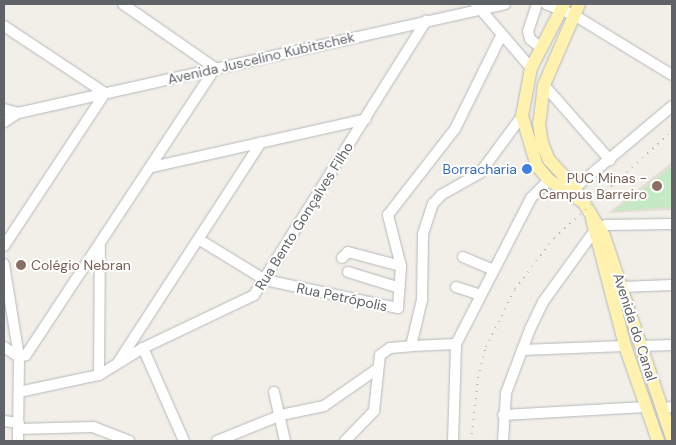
<!DOCTYPE html>
<meta charset="utf-8">
<style>
body{margin:0}
#map{position:relative;width:676px;height:445px;overflow:hidden;background:#f1efe8;font-family:"DM Sans",sans-serif}
div>[style]{position:absolute}
.education>*{inset:0;background:#e1ded6}
.green>*{inset:0;background:#c5e8c5}
.roads{filter:drop-shadow(0 0 1px #b5b8bc) drop-shadow(0 0 1px #b5b8bc)}
.minor>*{height:10px;margin:-5px;padding:0 5px;transform-origin:5px;border-radius:5px;background:#fff}
.major>*{height:12px;margin:-6px;padding:0 6px;transform-origin:6px;border-radius:6px;background:#fff2af}
.rail>*{height:2px;margin-top:-1px;transform-origin:0;background:repeating-linear-gradient(90deg,#b6b7b8 0 1px,transparent 0 7px)}
.dots>*{width:14px;height:14px;translate:-50% -50%;box-sizing:border-box;border:2px solid #fff;border-radius:50%}
span{translate:-50% -50%;white-space:nowrap;text-align:center;line-height:1.15;-webkit-text-stroke:4px #fff;paint-order:stroke}
.street-label{font-size:14px;color:#5f6368}
.shop-label{font-size:14px;color:#366cbe}
.right{translate:-100% -50%;text-align:right}
.education-label{font-size:14px;color:#785e54}
.left{translate:0 -50%;text-align:left}
.frame{position:absolute;inset:0;border:5px solid #5f6368;pointer-events:none}
</style>
<div id="map">
<div class="education">
<div style="clip-path:polygon(672px 162px,672px 210px,608px 213px)"></div>
</div>
<div class="green">
<div style="clip-path:polygon(672px 167px,672px 207px,614px 211px)"></div>
</div>
<div class="roads">
<div class="minor">
<div style="left:476px;top:4px;width:84px;rotate:49.3deg"></div>
<div style="left:537px;top:4px;width:28px;rotate:108deg"></div>
<div style="left:528px;top:31px;width:8px;rotate:76deg"></div>
<div style="left:530px;top:39px;width:13px;rotate:39deg"></div>
<div style="left:546px;top:4px;width:30px;rotate:21deg"></div>
<div style="left:574px;top:15px;width:115px;rotate:31.5deg"></div>
<div style="left:4px;top:26px;width:121px;rotate:33.6deg"></div>
<div style="left:105px;top:93px;width:183px;rotate:123.4deg"></div>
<div style="left:544px;top:85px;width:100px;rotate:48.7deg"></div>
<div style="left:4px;top:109px;width:15px;rotate:16deg"></div>
<div style="left:4px;top:122px;width:17px;rotate:-33deg"></div>
<div style="left:18px;top:113px;width:499px;rotate:-12.6deg"></div>
<div style="left:152px;top:167px;width:219px;rotate:-12.6deg"></div>
<div style="left:570px;top:192px;width:133px;rotate:-40.1deg"></div>
<div style="left:200px;top:240px;width:76px;rotate:31.6deg"></div>
<div style="left:265px;top:280px;width:136px;rotate:11.9deg"></div>
<div style="left:398px;top:308px;width:42px;rotate:-85.9deg"></div>
<div style="left:401px;top:266px;width:53px;rotate:-104.3deg"></div>
<div style="left:388px;top:215px;width:109px;rotate:-52.1deg"></div>
<div style="left:455px;top:129px;width:104px;rotate:-63.7deg"></div>
<div style="left:463px;top:257px;width:33px;rotate:23deg"></div>
<div style="left:342px;top:258px;width:8px;rotate:-45deg"></div>
<div style="left:348px;top:252px;width:55px;rotate:14.8deg"></div>
<div style="left:4px;top:264px;width:94px;rotate:80.8deg"></div>
<div style="left:19px;top:357px;width:84px;rotate:90.7deg"></div>
<div style="left:348px;top:272px;width:54px;rotate:17.1deg"></div>
<div style="left:456px;top:287px;width:26px;rotate:18deg"></div>
<div style="left:622px;top:287px;width:50px;rotate:-2.3deg"></div>
<div style="left:411px;top:346px;width:45px;rotate:-2.5deg"></div>
<div style="left:642px;top:346px;width:30px;rotate:-2deg"></div>
<div style="left:4px;top:347px;width:18px;rotate:34deg"></div>
<div style="left:19px;top:357px;width:7px;rotate:-16deg"></div>
<div style="left:26px;top:355px;width:344px;rotate:-56.6deg"></div>
<div style="left:215px;top:68px;width:112px;rotate:-145.2deg"></div>
<div style="left:143px;top:348px;width:102px;rotate:66.2deg"></div>
<div style="left:522px;top:350px;width:103px;rotate:-2.2deg"></div>
<div style="left:119px;top:361px;width:261px;rotate:-57deg"></div>
<div style="left:99px;top:375px;width:128px;rotate:-89.6deg"></div>
<div style="left:19px;top:392px;width:82px;rotate:-12deg"></div>
<div style="left:99px;top:375px;width:52px;rotate:-31.5deg"></div>
<div style="left:143px;top:348px;width:123px;rotate:-25.5deg"></div>
<div style="left:254px;top:295px;width:324px;rotate:-57.9deg"></div>
<div style="left:274px;top:392px;width:50px;rotate:77.3deg"></div>
<div style="left:662px;top:408px;width:10px;rotate:-6deg"></div>
<div style="left:503px;top:415px;width:143px;rotate:-3.2deg"></div>
<div style="left:4px;top:421px;width:15px;rotate:8deg"></div>
<div style="left:18px;top:429px;width:75px;rotate:-1.5deg"></div>
<div style="left:93px;top:427px;width:39px;rotate:21deg"></div>
<div style="left:217px;top:441px;width:69px;rotate:-22.1deg"></div>
<div style="left:281px;top:415px;width:44px;rotate:-11.8deg"></div>
<div style="left:324px;top:406px;width:65px;rotate:-34.9deg"></div>
<div style="left:345px;top:441px;width:42px;rotate:-46deg"></div>
<div style="left:374px;top:411px;width:56px;rotate:-83.9deg"></div>
<div style="left:380px;top:355px;width:12px;rotate:-35deg"></div>
<div style="left:390px;top:348px;width:21px;rotate:-5deg"></div>
<div style="left:411px;top:346px;width:47px;rotate:-76.6deg"></div>
<div style="left:422px;top:300px;width:66px;rotate:-89.1deg"></div>
<div style="left:423px;top:234px;width:32px;rotate:-72deg"></div>
<div style="left:433px;top:204px;width:12px;rotate:-48deg"></div>
<div style="left:441px;top:195px;width:45px;rotate:-29.4deg"></div>
<div style="left:480px;top:173px;width:71px;rotate:-53.6deg"></div>
<div style="left:453px;top:441px;width:97px;rotate:-88.2deg"></div>
<div style="left:456px;top:344px;width:164px;rotate:-62.8deg"></div>
<div style="left:531px;top:198px;width:25px;rotate:-45deg"></div>
<div style="left:503px;top:441px;width:48px;rotate:-86.4deg"></div>
<div style="left:506px;top:393px;width:68px;rotate:-69.4deg"></div>
<div style="left:530px;top:329px;width:30px;rotate:-64deg"></div>
<div style="left:543px;top:302px;width:85px;rotate:-54.1deg"></div>
<div style="left:593px;top:233px;width:15px;rotate:-32deg"></div>
<div style="left:606px;top:225px;width:66px;rotate:-0.9deg"></div>
</div>
<div class="major">
<div style="left:564px;top:4px;width:72px;rotate:117.3deg"></div>
<div style="left:531px;top:68px;width:49px;rotate:100.6deg"></div>
<div style="left:522px;top:116px;width:52px;rotate:73.3deg"></div>
<div style="left:537px;top:166px;width:18px;rotate:49deg"></div>
<div style="left:549px;top:180px;width:40px;rotate:32.9deg"></div>
<div style="left:579px;top:4px;width:88px;rotate:113.4deg"></div>
<div style="left:544px;top:85px;width:39px;rotate:97deg"></div>
<div style="left:539px;top:124px;width:19px;rotate:81deg"></div>
<div style="left:542px;top:143px;width:18px;rotate:68deg"></div>
<div style="left:549px;top:160px;width:38px;rotate:47deg"></div>
<div style="left:575px;top:188px;width:56px;rotate:58.9deg"></div>
<div style="left:604px;top:236px;width:213px;rotate:71.4deg"></div>
<div style="left:592px;top:219px;width:131px;rotate:75.4deg"></div>
<div style="left:625px;top:346px;width:101px;rotate:70.8deg"></div>
</div>
</div>
<div class="rail">
<div style="left:471px;top:441px;width:63px;rotate:-83.7deg"></div>
<div style="left:478px;top:378px;width:32px;rotate:-76deg"></div>
<div style="left:486px;top:347px;width:65px;rotate:-63.4deg"></div>
<div style="left:515px;top:289px;width:64px;rotate:-52.6deg"></div>
<div style="left:554px;top:238px;width:159px;rotate:-42.2deg"></div>
</div>
<div class="dots">
<div style="left:527px;top:169px;background:#3f7fe0"></div>
<div style="left:657px;top:186px;background:#8d6e63"></div>
<div style="left:21px;top:265px;background:#8d6e63"></div>
</div>
<div class="street-label">
<span style="left:261px;top:58px;rotate:-13deg">Avenida Juscelino Kubitschek</span>
<span style="left:304px;top:216px;rotate:-58deg">Rua Bento Gonçalves Filho</span>
<span style="left:342px;top:297px;rotate:12deg">Rua Petrópolis</span>
<span style="left:635px;top:327px;rotate:72deg">Avenida do Canal</span>
</div>
<div class="shop-label">
<span class="right" style="left:517px;top:169px">Borracharia</span>
</div>
<div class="education-label">
<span class="right" style="left:647px;top:186px">PUC Minas -<br>Campus Barreiro</span>
<span class="left" style="left:31px;top:265px">Colégio Nebran</span>
</div>
<div class="frame"></div>
</div>
